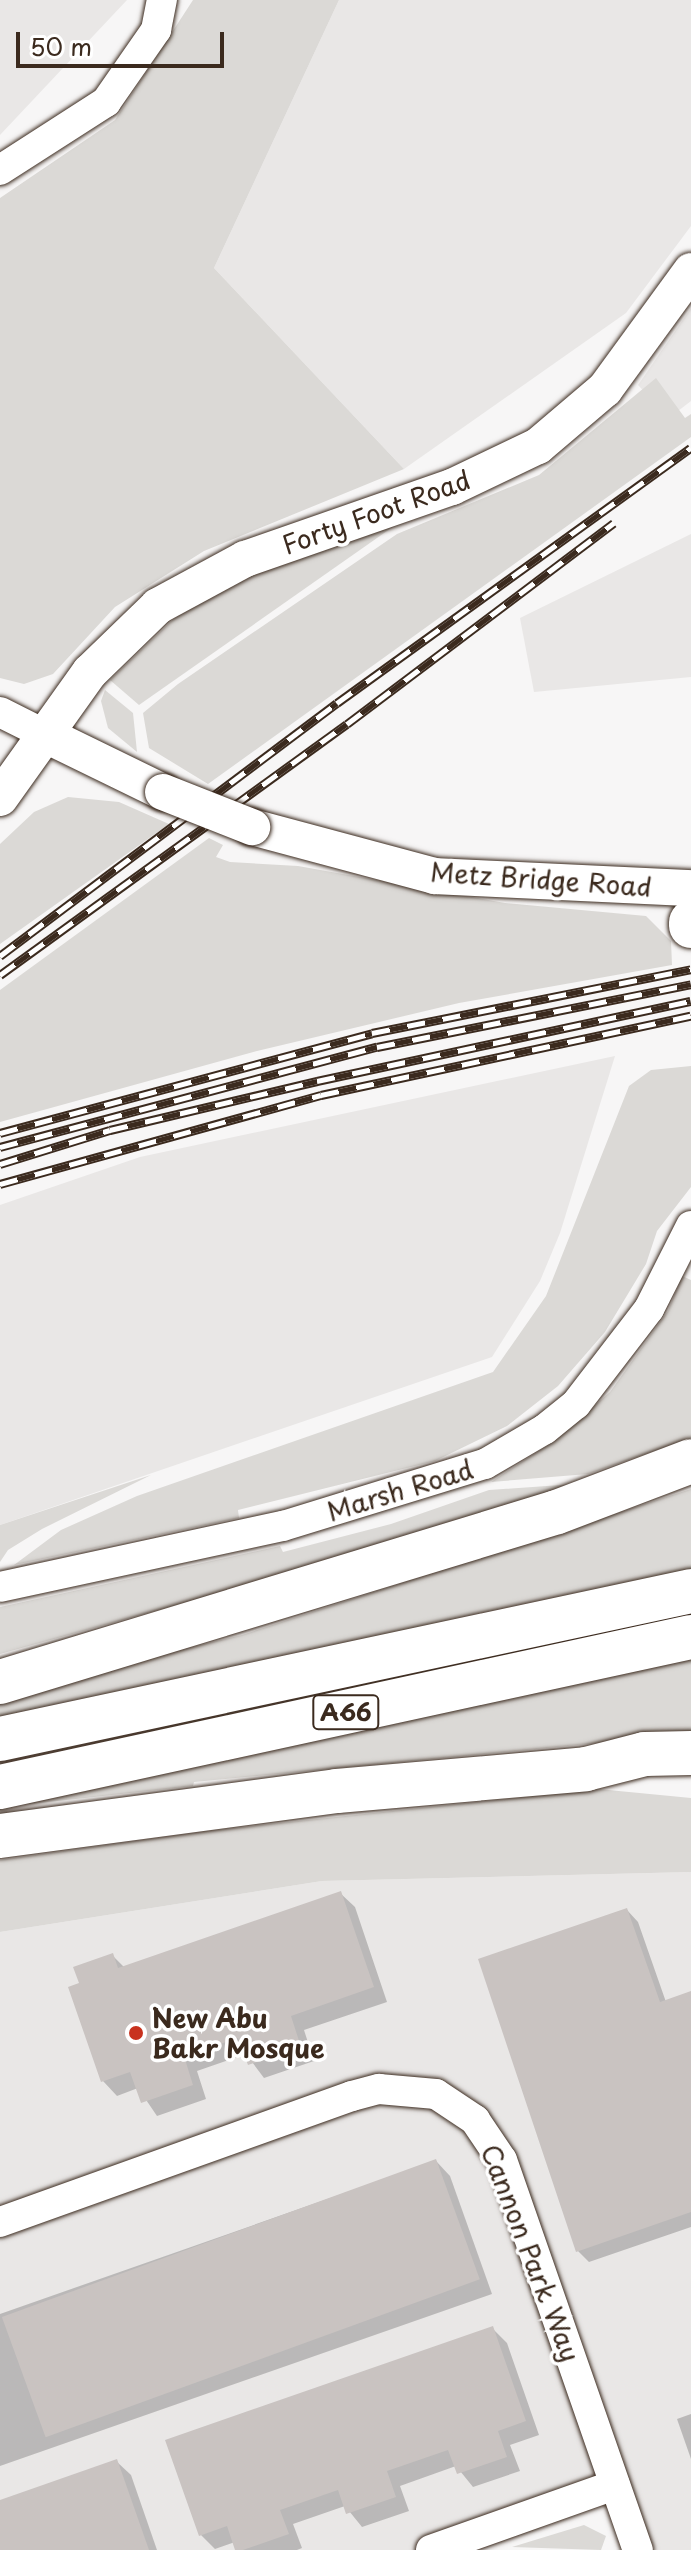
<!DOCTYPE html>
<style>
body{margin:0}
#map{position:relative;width:691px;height:2550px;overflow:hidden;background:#f7f6f6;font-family:"Playpen Sans",sans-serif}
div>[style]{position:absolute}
.built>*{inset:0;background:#e9e7e6}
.green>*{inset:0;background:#dbd9d6}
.shadow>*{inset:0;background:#0003}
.building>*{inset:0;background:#c9c3c1;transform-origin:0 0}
.roads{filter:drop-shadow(0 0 2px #3b2a1e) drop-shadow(0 0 2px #3b2a1e)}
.minor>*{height:30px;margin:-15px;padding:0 15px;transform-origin:15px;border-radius:15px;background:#fff}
.tertiary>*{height:36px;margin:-18px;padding:0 18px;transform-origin:18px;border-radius:18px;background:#fff}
.primary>*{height:44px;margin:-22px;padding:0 22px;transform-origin:22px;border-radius:22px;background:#fff}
.trunk>*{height:44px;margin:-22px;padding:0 22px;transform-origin:22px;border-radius:22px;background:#fff}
.rail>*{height:9px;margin-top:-4.5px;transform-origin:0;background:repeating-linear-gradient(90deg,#fff 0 18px,#3b2a1e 0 36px);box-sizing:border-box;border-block:2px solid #3b2a1e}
.bridges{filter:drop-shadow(0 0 2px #3b2a1e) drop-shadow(0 0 2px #3b2a1e)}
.tertiary-bridge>*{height:36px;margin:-18px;padding:0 18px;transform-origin:18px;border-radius:18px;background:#fff}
.dots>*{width:22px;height:22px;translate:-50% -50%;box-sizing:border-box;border:4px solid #fff;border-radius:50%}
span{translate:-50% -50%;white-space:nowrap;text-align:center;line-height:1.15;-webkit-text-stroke:7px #fff;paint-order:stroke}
.shield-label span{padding:2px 6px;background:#fff;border:2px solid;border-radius:6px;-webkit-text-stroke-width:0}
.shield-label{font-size:24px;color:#3b2a1e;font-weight:700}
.street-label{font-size:26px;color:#3b2a1e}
.poi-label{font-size:26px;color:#3b2a1e;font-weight:700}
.left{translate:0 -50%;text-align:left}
.scale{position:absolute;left:16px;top:32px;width:208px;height:36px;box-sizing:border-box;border:4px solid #3b2a1e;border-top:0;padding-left:10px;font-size:24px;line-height:28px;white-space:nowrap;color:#3b2a1e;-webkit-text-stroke:6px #fff;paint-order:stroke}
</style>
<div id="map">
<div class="built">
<div style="clip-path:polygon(0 0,127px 0,0 135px)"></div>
<div style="clip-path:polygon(339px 0,691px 0,691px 226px,626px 313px,404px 469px,214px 268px)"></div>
<div style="clip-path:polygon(691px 308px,691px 401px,669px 418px,638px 385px)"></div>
<div style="clip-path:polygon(691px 534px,691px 677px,534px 692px,520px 618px)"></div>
<div style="clip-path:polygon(615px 1056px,560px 1233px,540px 1281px,492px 1357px,0 1525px,0 1205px,140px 1157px)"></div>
<div style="clip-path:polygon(691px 1872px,691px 2550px,655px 2550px,631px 2495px,479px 2550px,0 2550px,0 1932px,322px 1881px)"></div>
</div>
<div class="green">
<div style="clip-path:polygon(193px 0,339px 0,214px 268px,404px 469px,204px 551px,115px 607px,53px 674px,24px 684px,0 678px,0 198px,115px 120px)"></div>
<div style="clip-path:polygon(656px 378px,685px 418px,691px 414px,691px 437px,208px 784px,149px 748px,143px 713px,178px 684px,397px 534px,539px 475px)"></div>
<div style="clip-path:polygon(397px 524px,139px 705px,110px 680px,181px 612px,251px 573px)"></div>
<div style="clip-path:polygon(105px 690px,133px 713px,137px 752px,108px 728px,101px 701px)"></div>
<div style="clip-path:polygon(68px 797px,119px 802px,169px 824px,0 944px,0 844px,34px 812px)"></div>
<div style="clip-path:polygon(209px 838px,223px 845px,216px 857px,230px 862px,298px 866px,505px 903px,646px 916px,671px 941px,672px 965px,459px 1003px,257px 1051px,0 1122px,0 990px)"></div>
<div style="clip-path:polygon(691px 1066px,691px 1187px,657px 1231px,646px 1264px,605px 1332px,558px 1386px,507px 1426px,435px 1461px,238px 1510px,239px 1518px,14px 1565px,61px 1530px,137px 1496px,493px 1372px,546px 1296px,629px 1086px,651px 1070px)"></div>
<div style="clip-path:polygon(682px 1276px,691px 1280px,691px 1438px,588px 1474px,491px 1482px,557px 1439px,610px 1392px,668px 1311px)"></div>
<div style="clip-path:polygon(151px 1475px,42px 1529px,8px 1550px,0 1562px,0 1525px)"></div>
<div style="clip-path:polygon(589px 1483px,223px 1592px,0 1654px,0 1607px,280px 1546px,283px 1552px,391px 1524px,489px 1490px)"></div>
<div style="clip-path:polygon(691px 1489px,691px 1572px,0 1718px,0 1693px,242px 1635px)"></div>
<div style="clip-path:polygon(691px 1655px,691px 1734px,194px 1782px,193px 1786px,12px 1806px)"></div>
<div style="clip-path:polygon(598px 1789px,691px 1798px,691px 1872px,322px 1881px,0 1932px,0 1860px,206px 1831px)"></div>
<div style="clip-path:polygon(584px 2525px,606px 2536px,601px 2550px,512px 2547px)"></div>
</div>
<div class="shadow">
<div style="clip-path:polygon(340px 1893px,355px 1907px,387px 2002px,304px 2030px,314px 2061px,264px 2078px,246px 2054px,197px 2071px,206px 2099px,157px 2116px,138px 2088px,117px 2096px,103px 2081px,82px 1984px,112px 1955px,125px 1968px)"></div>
<div style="clip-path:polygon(627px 1910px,638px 1922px,666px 2002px,691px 1993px,691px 2227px,589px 2262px,578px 2251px)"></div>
<div style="clip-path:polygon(436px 2161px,450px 2176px,492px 2294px,0 2466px,0 2314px)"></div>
<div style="clip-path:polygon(492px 2328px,507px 2343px,539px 2435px,510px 2445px,520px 2471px,473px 2487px,456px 2466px,400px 2486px,409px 2511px,362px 2527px,345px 2506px,293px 2524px,302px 2548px,297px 2550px,237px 2550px,235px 2542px,215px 2549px,201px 2535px)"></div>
<div style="clip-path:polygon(691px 2414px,691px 2459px,677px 2419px)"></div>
<div style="clip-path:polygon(116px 2461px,131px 2475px,157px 2550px,0 2550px,0 2502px)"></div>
</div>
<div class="building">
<div style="clip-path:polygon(341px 1891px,374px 1987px,291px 2016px,301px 2047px,248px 2065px,238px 2038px,184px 2056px,193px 2085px,141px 2103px,130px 2072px,101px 2082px,68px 1987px,79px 1983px,73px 1967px,113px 1953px,118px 1968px)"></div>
<div style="clip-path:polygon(627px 1908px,660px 2002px,691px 1991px,691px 2212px,576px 2252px,478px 1959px)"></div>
<div style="left:436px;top:2159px;width:128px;height:462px;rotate:70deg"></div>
<div style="clip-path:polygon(493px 2326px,526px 2421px,498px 2431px,507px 2457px,457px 2474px,448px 2450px,387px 2471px,396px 2497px,346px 2514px,338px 2490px,280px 2510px,289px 2534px,243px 2550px,235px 2550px,227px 2526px,199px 2536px,165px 2440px)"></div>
<div style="clip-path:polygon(117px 2459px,149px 2550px,0 2550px,0 2500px)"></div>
</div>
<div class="roads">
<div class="minor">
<div style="left:0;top:170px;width:126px;rotate:-32.7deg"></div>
<div style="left:106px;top:102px;width:88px;rotate:-55.2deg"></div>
<div style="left:156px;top:30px;width:31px;rotate:-79deg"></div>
<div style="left:0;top:712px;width:51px;rotate:26.6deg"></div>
<div style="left:0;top:1587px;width:289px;rotate:-12.2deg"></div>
<div style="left:283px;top:1526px;width:211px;rotate:-17.1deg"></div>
<div style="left:485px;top:1464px;width:69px;rotate:-30.3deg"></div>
<div style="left:545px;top:1429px;width:40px;rotate:-39deg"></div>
<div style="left:576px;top:1404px;width:120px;rotate:-52.5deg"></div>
<div style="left:649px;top:1309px;width:93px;rotate:-63.2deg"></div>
<div style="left:0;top:2222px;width:374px;rotate:-19.7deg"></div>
<div style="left:352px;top:2096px;width:28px;rotate:-15deg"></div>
<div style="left:379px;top:2089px;width:57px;rotate:5deg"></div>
<div style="left:436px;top:2094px;width:47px;rotate:33.7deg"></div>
<div style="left:475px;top:2120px;width:48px;rotate:56deg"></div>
<div style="left:502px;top:2160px;width:413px;rotate:70.8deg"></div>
<div style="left:431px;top:2550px;width:195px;rotate:-19.5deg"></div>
</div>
<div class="tertiary">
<div style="left:46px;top:735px;width:130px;rotate:26deg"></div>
<div style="left:0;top:798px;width:155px;rotate:-54.5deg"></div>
<div style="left:90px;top:672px;width:95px;rotate:-44.1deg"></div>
<div style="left:158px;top:606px;width:99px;rotate:-28.4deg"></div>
<div style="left:245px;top:559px;width:219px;rotate:-19.2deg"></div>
<div style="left:452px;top:487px;width:95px;rotate:-25.5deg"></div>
<div style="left:538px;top:446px;width:88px;rotate:-40.4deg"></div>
<div style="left:605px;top:389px;width:146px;rotate:-53.9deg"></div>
<div style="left:252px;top:827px;width:189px;rotate:15deg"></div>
<div style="left:435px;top:876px;width:256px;rotate:2.7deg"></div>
</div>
<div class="primary">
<div style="left:691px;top:922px;width:4px;rotate:90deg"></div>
</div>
<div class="trunk">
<div style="left:0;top:1682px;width:582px;rotate:-16.97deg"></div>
<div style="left:557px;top:1512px;width:143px;rotate:-20.8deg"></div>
<div style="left:0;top:1739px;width:707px;rotate:-12.09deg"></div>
<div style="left:0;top:1787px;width:707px;rotate:-12.25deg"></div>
<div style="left:0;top:1836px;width:340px;rotate:-7.6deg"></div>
<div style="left:337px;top:1791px;width:250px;rotate:-5deg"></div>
<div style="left:586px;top:1769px;width:61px;rotate:-14.3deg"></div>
<div style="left:645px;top:1754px;width:46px;rotate:-1.2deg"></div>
</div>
</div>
<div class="rail">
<div style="left:0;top:956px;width:421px;rotate:-36.9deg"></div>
<div style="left:337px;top:703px;width:436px;rotate:-35.8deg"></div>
<div style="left:0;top:975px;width:428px;rotate:-35.9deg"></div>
<div style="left:347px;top:724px;width:334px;rotate:-37deg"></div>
<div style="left:0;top:1133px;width:385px;rotate:-15deg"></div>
<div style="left:372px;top:1033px;width:325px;rotate:-11.3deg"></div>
<div style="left:0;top:1147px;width:390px;rotate:-14.9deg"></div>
<div style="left:377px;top:1047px;width:320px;rotate:-11.3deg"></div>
<div style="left:0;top:1164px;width:115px;rotate:-17.2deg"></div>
<div style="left:110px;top:1130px;width:213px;rotate:-13.3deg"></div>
<div style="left:317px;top:1081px;width:382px;rotate:-12.1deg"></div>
<div style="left:0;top:1184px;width:333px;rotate:-15.5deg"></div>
<div style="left:321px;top:1095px;width:378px;rotate:-12.1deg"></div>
</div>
<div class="bridges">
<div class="tertiary-bridge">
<div style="left:163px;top:792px;width:96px;rotate:21.5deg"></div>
</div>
</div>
<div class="dots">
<div style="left:136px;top:2033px;background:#c8321e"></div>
</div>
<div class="shield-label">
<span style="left:346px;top:1712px">A66</span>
</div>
<div class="street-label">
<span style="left:376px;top:512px;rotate:-20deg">Forty Foot Road</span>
<span style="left:541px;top:879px;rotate:4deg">Metz Bridge Road</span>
<span style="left:400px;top:1490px;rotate:-17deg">Marsh Road</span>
<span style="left:531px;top:2253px;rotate:69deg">Cannon Park Way</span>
</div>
<div class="poi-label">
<span class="left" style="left:152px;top:2033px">New Abu<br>Bakr Mosque</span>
</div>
<div class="scale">50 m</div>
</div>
